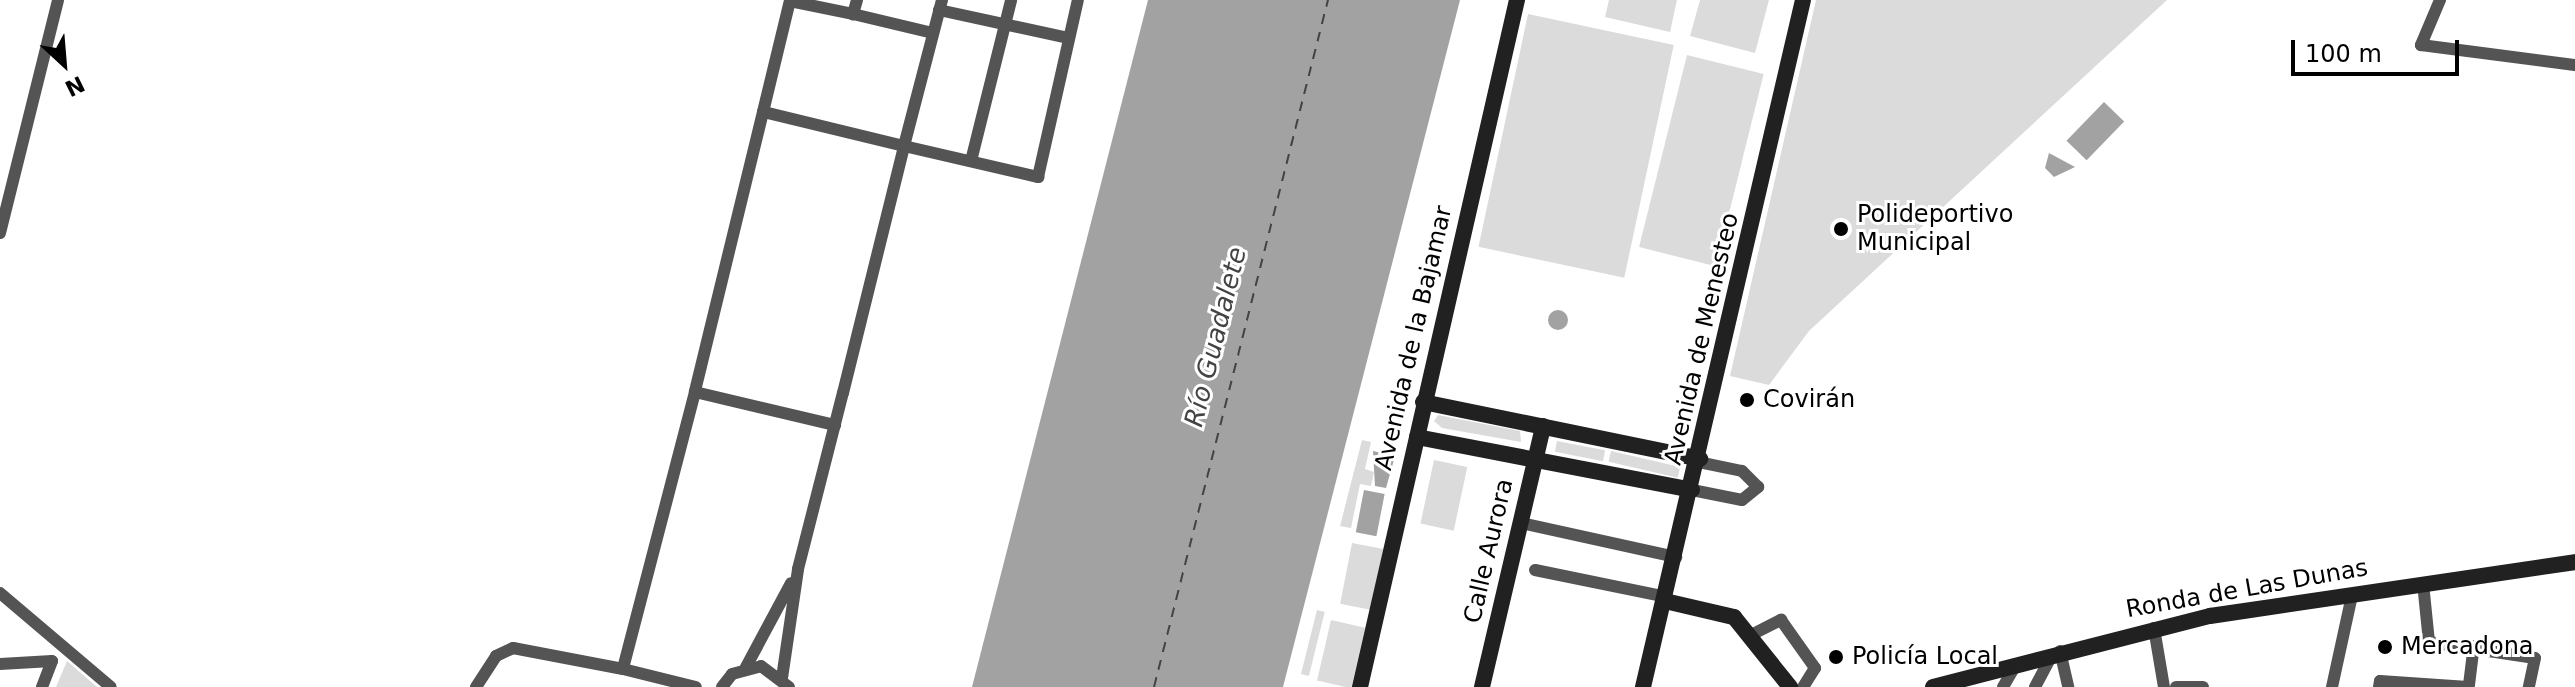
<!DOCTYPE html>
<meta charset="utf-8">
<style>
body{margin:0}
#map{position:relative;width:2575px;height:687px;overflow:hidden;background:#fff;font-family:"DejaVu Sans",sans-serif}
div>[style]{position:absolute}
.green>*{inset:0;background:#dbdbdb;transform-origin:0 0}
.water>*{inset:0;background:#a2a2a2;transform-origin:0 0}
.round{border-radius:50%}
.ferry>*{height:2px;margin-top:-1px;transform-origin:0;background:repeating-linear-gradient(90deg,#434343 0 10px,transparent 0 18px)}
.street>*{height:12px;margin:-6px;padding:0 6px;transform-origin:6px;border-radius:6px;background:#545454}
.secondary>*{height:16px;margin:-8px;padding:0 8px;transform-origin:8px;border-radius:8px;background:#212121}
.dots>*{width:22px;height:22px;translate:-50% -50%;box-sizing:border-box;border:4px solid #fff;border-radius:50%}
span{translate:-50% -50%;white-space:nowrap;text-align:center;line-height:1.15;-webkit-text-stroke:6px #fff;paint-order:stroke}
.poi-label{font-size:24px;color:#000}
.left{translate:0 -50%;text-align:left}
.street-label{font-size:24px;color:#000}
.water-label{font-size:26px;color:#434343;font-style:italic}
.north{position:absolute;left:24px;top:24px;width:80px;height:80px;-webkit-text-stroke:6px #fff;paint-order:stroke;rotate:154deg;font-size:22px;font-weight:700;line-height:32px;text-align:center;color:#000}
.north::after{content:'';display:block;margin:auto;width:28px;height:36px;background:#000;clip-path:polygon(50% 0,100% 100%,50% 72%,0 100%)}
.scale{position:absolute;left:2291px;top:40px;width:168px;height:36px;box-sizing:border-box;border:4px solid #000;border-top:0;padding-left:10px;font-size:24px;line-height:28px;white-space:nowrap;color:#000;-webkit-text-stroke:6px #fff;paint-order:stroke}
</style>
<div id="map">
<div class="green">
<div style="clip-path:polygon(1609px 0,1677px 0,1670px 32px,1605px 17px)"></div>
<div style="clip-path:polygon(1700px 0,1769px 0,1755px 53px,1690px 36px)"></div>
<div style="clip-path:polygon(1816px 0,2167px 0,1809px 331px,1769px 385px,1730px 376px)"></div>
<div style="left:1528px;top:14px;width:149px;height:238px;rotate:12deg"></div>
<div style="left:1687px;top:55px;width:79px;height:198px;rotate:14deg"></div>
<div style="clip-path:polygon(1438px 415px,1520px 431px,1521px 442px,1442px 428px,1434px 421px)"></div>
<div style="clip-path:polygon(1362px 440px,1371px 442px,1365px 469px,1374px 472px,1371px 486px,1360px 484px,1351px 528px,1340px 526px)"></div>
<div style="left:1557px;top:441px;width:49px;height:11px;rotate:11deg"></div>
<div style="left:1611px;top:451px;width:71px;height:11px;rotate:13deg"></div>
<div style="left:1434px;top:460px;width:34px;height:65px;rotate:12deg"></div>
<div style="left:1352px;top:543px;width:32px;height:62px;rotate:11deg"></div>
<div style="left:1317px;top:610px;width:8px;height:66px;rotate:14deg"></div>
<div style="left:1331px;top:620px;width:35px;height:62px;rotate:13deg"></div>
<div style="clip-path:polygon(67px 661px,97px 687px,56px 687px)"></div>
</div>
<div class="water">
<div style="clip-path:polygon(1148px 0,1460px 0,1283px 687px,972px 687px)"></div>
<div style="left:2104px;top:102px;width:28px;height:54px;rotate:44deg"></div>
<div style="clip-path:polygon(2049px 153px,2075px 167px,2054px 177px,2045px 168px)"></div>
<div class="round" style="left:1548px;top:310px;width:20px;height:20px"></div>
<div style="clip-path:polygon(1373px 451px,1395px 456px,1386px 488px,1375px 486px)"></div>
<div style="left:1364px;top:490px;width:21px;height:43px;rotate:11deg"></div>
</div>
<div class="ferry">
<div style="left:1154px;top:687px;width:709px;rotate:-75.79deg"></div>
</div>
<div class="street">
<div style="left:857px;top:0;width:15px;rotate:106deg"></div>
<div style="left:853px;top:14px;width:82px;rotate:13.4deg"></div>
<div style="left:942px;top:0;width:151px;rotate:104.6deg"></div>
<div style="left:904px;top:146px;width:138px;rotate:13deg"></div>
<div style="left:1038px;top:177px;width:181px;rotate:-77.3deg"></div>
<div style="left:2440px;top:0;width:49px;rotate:112.9deg"></div>
<div style="left:2421px;top:45px;width:155px;rotate:7.4deg"></div>
<div style="left:790px;top:1px;width:64px;rotate:11.7deg"></div>
<div style="left:939px;top:10px;width:133px;rotate:12.2deg"></div>
<div style="left:763px;top:112px;width:115px;rotate:-76.4deg"></div>
<div style="left:971px;top:161px;width:166px;rotate:-76deg"></div>
<div style="left:0;top:233px;width:240px;rotate:-76deg"></div>
<div style="left:695px;top:392px;width:286px;rotate:104.6deg"></div>
<div style="left:623px;top:669px;width:75px;rotate:13.9deg"></div>
<div style="left:1692px;top:490px;width:51px;rotate:11.3deg"></div>
<div style="left:1742px;top:500px;width:21px;rotate:-39deg"></div>
<div style="left:1758px;top:487px;width:23px;rotate:-135deg"></div>
<div style="left:1742px;top:471px;width:44px;rotate:-168.2deg"></div>
<div style="left:1521px;top:523px;width:159px;rotate:12.4deg"></div>
<div style="left:1535px;top:570px;width:134px;rotate:11.6deg"></div>
<div style="left:2423px;top:583px;width:59px;rotate:84.2deg"></div>
<div style="left:2429px;top:642px;width:107px;rotate:8.6deg"></div>
<div style="left:2535px;top:658px;width:30px;rotate:102deg"></div>
<div style="left:0;top:593px;width:145px;rotate:40.3deg"></div>
<div style="left:2154px;top:628px;width:60px;rotate:80.4deg"></div>
<div style="left:1751px;top:635px;width:34px;rotate:-27deg"></div>
<div style="left:1781px;top:620px;width:59px;rotate:54.7deg"></div>
<div style="left:1815px;top:668px;width:22px;rotate:122deg"></div>
<div style="left:2060px;top:651px;width:37px;rotate:77deg"></div>
<div style="left:0;top:664px;width:52px;rotate:-3.3deg"></div>
<div style="left:52px;top:661px;width:28px;rotate:111deg"></div>
<div style="left:746px;top:667px;width:95px;rotate:-61.8deg"></div>
<div style="left:782px;top:678px;width:110px;rotate:-81.6deg"></div>
<div style="left:798px;top:569px;width:182px;rotate:-75.7deg"></div>
<div style="left:843px;top:393px;width:254px;rotate:-76.1deg"></div>
<div style="left:904px;top:146px;width:145px;rotate:-166.4deg"></div>
<div style="left:763px;top:112px;width:288px;rotate:103.7deg"></div>
<div style="left:695px;top:392px;width:144px;rotate:13.3deg"></div>
<div style="left:2469px;top:685px;width:39px;rotate:-83deg"></div>
<div style="left:476px;top:687px;width:37px;rotate:-57deg"></div>
<div style="left:496px;top:656px;width:19px;rotate:-25deg"></div>
<div style="left:513px;top:648px;width:112px;rotate:10.8deg"></div>
<div style="left:722px;top:687px;width:16px;rotate:-52deg"></div>
<div style="left:732px;top:674px;width:30px;rotate:-15deg"></div>
<div style="left:761px;top:666px;width:35px;rotate:37deg"></div>
<div style="left:2003px;top:687px;width:24px;rotate:-60deg"></div>
<div style="left:2035px;top:687px;width:36px;rotate:-62deg"></div>
<div style="left:2176px;top:687px;width:27px"></div>
<div style="left:2332px;top:687px;width:94px;rotate:-77.7deg"></div>
<div style="left:2379px;top:687px;width:6px;rotate:-81deg"></div>
<div style="left:2380px;top:681px;width:88px;rotate:3.9deg"></div>
</div>
<div class="secondary">
<div style="left:1423px;top:402px;width:283px;rotate:11.6deg"></div>
<div style="left:1417px;top:437px;width:280px;rotate:10.9deg"></div>
<div style="left:1665px;top:601px;width:71px;rotate:13.1deg"></div>
<div style="left:1734px;top:617px;width:90px;rotate:51.3deg"></div>
<div style="left:1360px;top:687px;width:705px;rotate:-77.13deg"></div>
<div style="left:1482px;top:687px;width:268px;rotate:-76.8deg"></div>
<div style="left:1643px;top:687px;width:705px;rotate:-76.89deg"></div>
<div style="left:1933px;top:687px;width:286px;rotate:-14.4deg"></div>
<div style="left:2210px;top:616px;width:369px;rotate:-8.4deg"></div>
</div>
<div class="dots">
<div style="left:1841px;top:229px;background:#000"></div>
<div style="left:1747px;top:400px;background:#000"></div>
<div style="left:2385px;top:647px;background:#000"></div>
<div style="left:1836px;top:657px;background:#000"></div>
</div>
<div class="poi-label">
<span class="left" style="left:1857px;top:229px">Polideportivo<br>Municipal</span>
<span class="left" style="left:1763px;top:400px">Covirán</span>
<span class="left" style="left:2401px;top:647px">Mercadona</span>
<span class="left" style="left:1852px;top:657px">Policía Local</span>
</div>
<div class="street-label">
<span style="left:1414px;top:338px;rotate:-77deg">Avenida de la Bajamar</span>
<span style="left:1702px;top:339px;rotate:-77deg">Avenida de Menesteo</span>
<span style="left:1489px;top:551px;rotate:-77deg">Calle Aurora</span>
<span style="left:2247px;top:589px;rotate:-10deg">Ronda de Las Dunas</span>
</div>
<div class="water-label">
<span style="left:1216px;top:337px;rotate:-76deg">Río Guadalete</span>
</div>
<div class="north">N</div>
<div class="scale">100 m</div>
</div>
